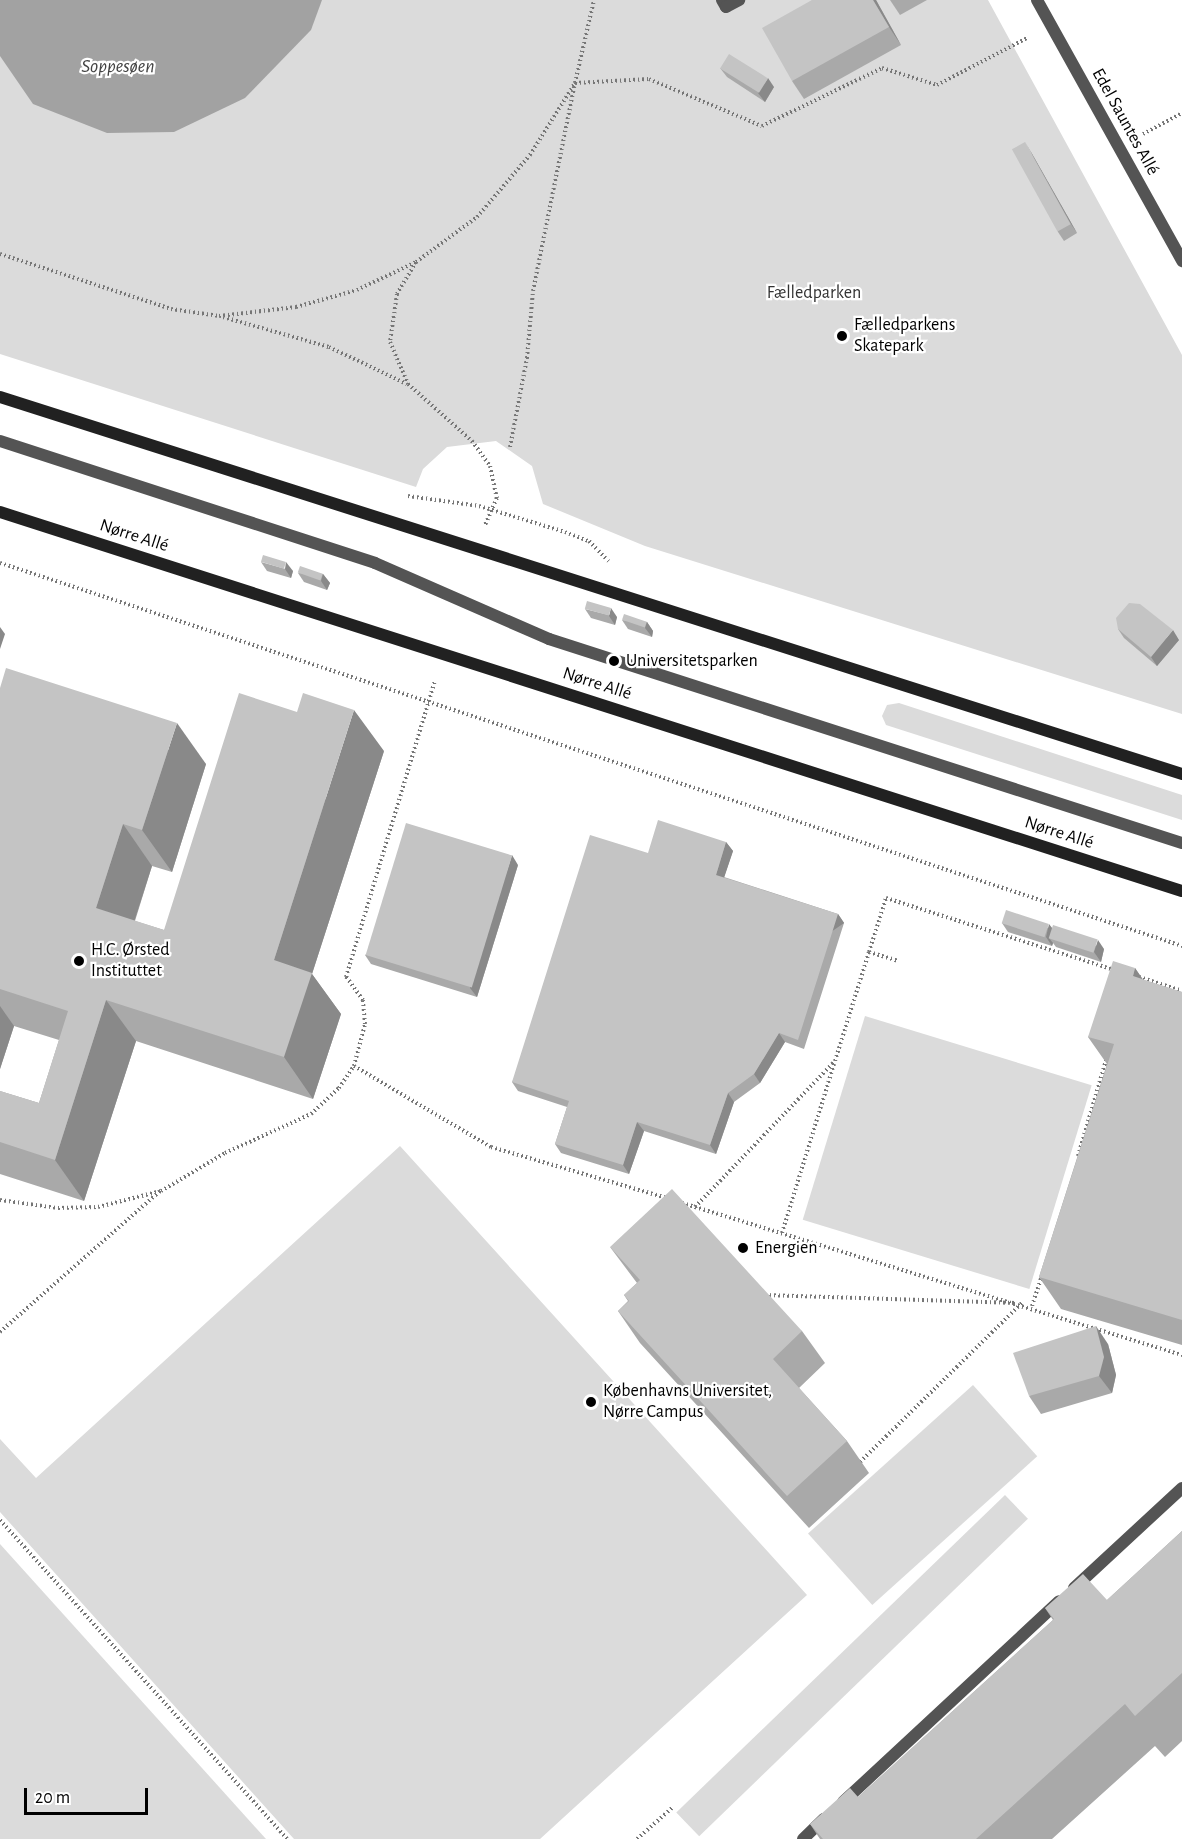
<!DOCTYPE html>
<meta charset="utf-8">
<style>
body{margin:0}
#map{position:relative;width:1182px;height:1839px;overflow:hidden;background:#fff;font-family:"Alegreya Sans",sans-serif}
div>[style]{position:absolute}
.green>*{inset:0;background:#dbdbdb;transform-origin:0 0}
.water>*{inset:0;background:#a2a2a2}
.path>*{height:4px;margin-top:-2px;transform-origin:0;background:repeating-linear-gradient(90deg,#767676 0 1.5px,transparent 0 4.5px)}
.lane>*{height:12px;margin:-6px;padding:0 6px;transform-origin:6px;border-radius:6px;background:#545454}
.street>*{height:12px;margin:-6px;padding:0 6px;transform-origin:6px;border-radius:6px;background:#545454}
.secondary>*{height:12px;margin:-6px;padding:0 6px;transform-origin:6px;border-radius:6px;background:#212121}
.wall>*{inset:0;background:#a9a9a9}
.shaded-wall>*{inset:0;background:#898989;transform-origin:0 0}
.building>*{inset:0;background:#c4c4c4;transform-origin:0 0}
.dots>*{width:16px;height:16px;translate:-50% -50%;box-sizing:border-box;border:3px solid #fff;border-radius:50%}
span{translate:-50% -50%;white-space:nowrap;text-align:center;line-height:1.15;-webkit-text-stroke:4.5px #fff;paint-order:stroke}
.street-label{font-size:18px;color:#000}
.park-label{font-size:18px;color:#323232}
.poi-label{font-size:18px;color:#000}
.left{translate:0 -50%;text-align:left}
.water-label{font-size:20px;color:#434343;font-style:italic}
.scale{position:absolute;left:24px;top:1788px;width:124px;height:27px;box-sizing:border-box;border:3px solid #000;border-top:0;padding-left:8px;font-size:18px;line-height:21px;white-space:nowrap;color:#000;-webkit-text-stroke:4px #fff;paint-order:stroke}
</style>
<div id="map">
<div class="green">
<div style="clip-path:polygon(0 0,988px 0,1182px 355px,1182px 714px,645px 546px,543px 504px,532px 466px,496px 441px,447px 447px,423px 469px,416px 487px,0 354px)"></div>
<div style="clip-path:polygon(899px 703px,1182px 795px,1182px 820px,886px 725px,882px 716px,887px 705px)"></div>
<div style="left:865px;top:1016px;width:237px;height:213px;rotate:17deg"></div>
<div style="clip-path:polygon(400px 1146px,807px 1595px,540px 1839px,294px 1839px,0 1512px,0 1439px,36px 1478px)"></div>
<div style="left:973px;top:1385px;width:96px;height:222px;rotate:48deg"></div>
<div style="left:1005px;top:1495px;width:33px;height:457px;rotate:46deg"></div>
<div style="clip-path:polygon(0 1544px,266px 1839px,0 1839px)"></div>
</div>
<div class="water">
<div style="clip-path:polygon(0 0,322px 0,311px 30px,245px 98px,174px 132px,107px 133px,33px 104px,0 56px)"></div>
</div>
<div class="path">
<div style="left:1143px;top:134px;width:44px;rotate:-28.3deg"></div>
<div style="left:0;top:254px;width:180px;rotate:17.8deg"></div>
<div style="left:171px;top:309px;width:49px;rotate:8.3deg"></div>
<div style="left:219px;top:316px;width:78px;rotate:-6.7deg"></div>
<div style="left:296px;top:307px;width:63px;rotate:-15.6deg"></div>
<div style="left:357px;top:290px;width:65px;rotate:-25.4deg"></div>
<div style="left:416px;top:262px;width:76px;rotate:-36.4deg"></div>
<div style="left:477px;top:217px;width:82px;rotate:-49.5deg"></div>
<div style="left:530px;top:155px;width:85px;rotate:-58deg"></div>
<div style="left:575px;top:83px;width:85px;rotate:-77.1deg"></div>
<div style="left:416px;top:262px;width:37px;rotate:121deg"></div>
<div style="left:397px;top:294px;width:49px;rotate:98.3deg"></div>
<div style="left:390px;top:342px;width:46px;rotate:66.8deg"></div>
<div style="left:408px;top:384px;width:86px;rotate:41.7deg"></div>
<div style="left:472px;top:441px;width:31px;rotate:54deg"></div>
<div style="left:490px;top:466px;width:33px;rotate:78deg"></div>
<div style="left:497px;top:498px;width:30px;rotate:114deg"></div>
<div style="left:223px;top:317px;width:110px;rotate:15.8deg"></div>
<div style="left:329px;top:347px;width:86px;rotate:25.4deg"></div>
<div style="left:510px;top:447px;width:91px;rotate:-79.2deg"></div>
<div style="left:527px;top:358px;width:67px;rotate:-84.9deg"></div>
<div style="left:533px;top:291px;width:212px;rotate:-78.6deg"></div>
<div style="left:575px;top:83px;width:74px;rotate:-3.1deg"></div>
<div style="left:649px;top:79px;width:122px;rotate:22.6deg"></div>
<div style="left:762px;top:126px;width:133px;rotate:-25.8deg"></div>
<div style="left:882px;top:68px;width:58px;rotate:17.2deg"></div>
<div style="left:937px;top:85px;width:102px;rotate:-27.6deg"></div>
<div style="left:408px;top:496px;width:72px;rotate:8deg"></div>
<div style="left:479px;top:506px;width:90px;rotate:16.8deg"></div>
<div style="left:565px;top:532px;width:26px;rotate:21deg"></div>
<div style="left:589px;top:541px;width:28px;rotate:46deg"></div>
<div style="left:0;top:563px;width:1243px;rotate:17.95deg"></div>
<div style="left:869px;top:952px;width:57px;rotate:-72.5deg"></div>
<div style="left:886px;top:898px;width:240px;rotate:17.5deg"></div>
<div style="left:1139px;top:977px;width:45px;rotate:18deg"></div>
<div style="left:354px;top:1066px;width:159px;rotate:30.6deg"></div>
<div style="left:491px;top:1147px;width:182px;rotate:16.2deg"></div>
<div style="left:1078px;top:1156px;width:103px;rotate:-73.7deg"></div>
<div style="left:0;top:1200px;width:59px;rotate:7.9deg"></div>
<div style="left:58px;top:1208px;width:40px;rotate:-1.4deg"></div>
<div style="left:98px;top:1207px;width:65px;rotate:-14.3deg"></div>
<div style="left:161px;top:1191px;width:74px;rotate:-30.7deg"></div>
<div style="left:225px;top:1153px;width:94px;rotate:-24.4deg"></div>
<div style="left:311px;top:1114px;width:38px;rotate:-43deg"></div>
<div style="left:339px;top:1088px;width:27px;rotate:-56deg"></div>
<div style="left:354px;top:1066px;width:43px;rotate:-75.3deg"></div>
<div style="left:365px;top:1024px;width:24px;rotate:-95deg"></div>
<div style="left:363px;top:1000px;width:29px;rotate:-126deg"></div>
<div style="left:346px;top:977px;width:310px;rotate:-73.3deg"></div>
<div style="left:682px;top:1203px;width:523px;rotate:16.91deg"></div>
<div style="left:695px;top:1207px;width:202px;rotate:-46.2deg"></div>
<div style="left:835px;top:1061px;width:114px;rotate:-72.7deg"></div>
<div style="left:869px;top:952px;width:30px;rotate:17deg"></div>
<div style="left:782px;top:1233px;width:177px;rotate:-72.9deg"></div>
<div style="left:765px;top:1295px;width:251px;rotate:1.8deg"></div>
<div style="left:1032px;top:1306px;width:33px;rotate:-72deg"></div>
<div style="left:0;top:1332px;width:213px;rotate:-41.4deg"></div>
<div style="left:860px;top:1462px;width:227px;rotate:-44.5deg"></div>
<div style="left:0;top:1520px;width:429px;rotate:48deg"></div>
<div style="left:637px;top:1839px;width:47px;rotate:-41.5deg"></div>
</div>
<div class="lane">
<div style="left:722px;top:0;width:8px;rotate:60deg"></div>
<div style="left:726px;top:7px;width:15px;rotate:-28deg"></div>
<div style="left:0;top:441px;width:394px;rotate:18deg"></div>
<div style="left:375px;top:563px;width:190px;rotate:23.6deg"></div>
<div style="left:549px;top:639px;width:665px;rotate:17.86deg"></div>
<div style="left:1074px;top:1588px;width:147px;rotate:-42.8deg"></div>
<div style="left:843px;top:1802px;width:295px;rotate:-42.9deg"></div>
<div style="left:803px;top:1839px;width:29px;rotate:-44deg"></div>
</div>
<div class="street">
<div style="left:1037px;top:0;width:299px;rotate:60.9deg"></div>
</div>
<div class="secondary">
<div style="left:0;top:397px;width:1241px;rotate:17.69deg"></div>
<div style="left:0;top:512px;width:1241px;rotate:17.78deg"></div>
</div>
<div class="wall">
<div style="clip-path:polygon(812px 0,876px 0,901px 45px,804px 99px,792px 81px)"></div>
<div style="clip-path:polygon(890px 0,927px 0,900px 15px)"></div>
<div style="clip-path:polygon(720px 68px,774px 87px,765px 102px,727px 77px)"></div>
<div style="clip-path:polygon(1031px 152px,1077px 233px,1064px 241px,1058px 232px)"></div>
<div style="clip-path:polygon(261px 562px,293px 571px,291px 578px,267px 571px)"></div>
<div style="clip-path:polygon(298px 573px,323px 574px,330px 583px,327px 590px,304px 582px)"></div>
<div style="clip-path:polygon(585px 609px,617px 617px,615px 625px,591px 618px)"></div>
<div style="clip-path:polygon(622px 620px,647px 622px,653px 631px,652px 637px,628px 629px)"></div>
<div style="clip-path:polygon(1118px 629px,1179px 640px,1157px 666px,1124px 638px)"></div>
<div style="clip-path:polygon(0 688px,206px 764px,172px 872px,152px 866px,135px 921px,164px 930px,384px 751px,312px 974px,341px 1014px,313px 1099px,136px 1041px,84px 1201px,0 1174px,0 1091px,39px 1103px,59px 1040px,14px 1026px,0 1069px)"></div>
<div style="clip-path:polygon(726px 842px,733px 851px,724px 877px,838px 914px,844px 923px,804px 1049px,785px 1042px,760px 1083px,734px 1102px,716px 1154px,644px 1131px,629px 1174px,561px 1153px,555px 1144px,567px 1107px,518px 1091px,512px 1082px,648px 853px)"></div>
<div style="clip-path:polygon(518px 865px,477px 997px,371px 964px,365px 955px)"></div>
<div style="clip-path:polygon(1002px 923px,1052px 928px,1104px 949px,1101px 962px,1056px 947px,1053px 943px,1052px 946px,1008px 932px)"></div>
<div style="clip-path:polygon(1135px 968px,1143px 980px,1182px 992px,1182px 1345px,1061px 1309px,1039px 1277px,1107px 1064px,1088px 1037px)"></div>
<div style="clip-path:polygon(610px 1247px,802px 1331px,825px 1363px,799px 1388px,847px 1441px,869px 1473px,809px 1528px,640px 1343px,618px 1311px,628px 1301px,624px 1295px,637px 1283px)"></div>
<div style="clip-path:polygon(1108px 1344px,1116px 1375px,1112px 1393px,1041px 1414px,1029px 1396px)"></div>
<div style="clip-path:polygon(1182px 1531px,1182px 1741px,1165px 1757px,1155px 1746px,1052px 1839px,820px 1839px,810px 1824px,858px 1797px,1053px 1620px,1045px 1608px,1107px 1600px)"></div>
</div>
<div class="shaded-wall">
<div style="clip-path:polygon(873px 0,876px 0,901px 45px,889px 27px)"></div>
<div style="clip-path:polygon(768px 78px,774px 87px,765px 102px,758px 93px)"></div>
<div style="clip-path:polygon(1025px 142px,1031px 152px,1077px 233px,1071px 224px)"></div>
<div style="clip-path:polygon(286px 562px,293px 571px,291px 578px,285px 569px)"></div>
<div style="clip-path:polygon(323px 574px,330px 583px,327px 590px,321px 581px)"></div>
<div style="clip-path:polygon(611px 608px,617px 617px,615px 625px,609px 616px)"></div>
<div style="clip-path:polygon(647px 622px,653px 631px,652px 637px,645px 628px)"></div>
<div style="clip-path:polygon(0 627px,5px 634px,0 649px)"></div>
<div style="clip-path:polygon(1173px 630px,1179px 640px,1157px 666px,1151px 657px)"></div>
<div style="clip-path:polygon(354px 710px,384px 751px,312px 974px,341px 1014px,313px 1099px,284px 1057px,274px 960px)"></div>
<div style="clip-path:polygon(177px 723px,206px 764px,172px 872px,142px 830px)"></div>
<div style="clip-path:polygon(123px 824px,152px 866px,125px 950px,96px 908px)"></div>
<div style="clip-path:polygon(726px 842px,733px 851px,722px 884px,716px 875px)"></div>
<div style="clip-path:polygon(512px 855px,518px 865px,477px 997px,470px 988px)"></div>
<div style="left:838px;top:914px;width:11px;height:132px;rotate:56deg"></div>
<div style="clip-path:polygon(1049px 924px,1056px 933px,1049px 938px,1053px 943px,1052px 946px,1046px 937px)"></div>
<div style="clip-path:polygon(1098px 940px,1104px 949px,1101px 962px,1094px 952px)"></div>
<div style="clip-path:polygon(1135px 968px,1157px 1000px,1133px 976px)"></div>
<div style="clip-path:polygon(106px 1000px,136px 1041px,84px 1201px,55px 1160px)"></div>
<div style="clip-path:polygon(0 1006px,14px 1026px,0 1069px)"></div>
<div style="clip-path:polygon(779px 1033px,785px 1042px,760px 1083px,754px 1074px)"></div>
<div style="clip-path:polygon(728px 1093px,734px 1102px,716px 1154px,710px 1145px)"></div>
<div style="clip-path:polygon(637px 1122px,644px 1131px,629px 1174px,623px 1165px)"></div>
<div style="clip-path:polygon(1096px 1326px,1108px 1344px,1116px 1375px,1112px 1393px,1099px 1376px)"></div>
</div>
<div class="building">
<div style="clip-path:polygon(812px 0,873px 0,889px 27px,792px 81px,762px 28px)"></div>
<div style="left:729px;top:54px;width:46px;height:17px;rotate:32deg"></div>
<div style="left:1025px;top:142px;width:94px;height:15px;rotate:61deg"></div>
<div style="left:263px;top:555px;width:24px;height:7px;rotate:17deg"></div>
<div style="left:300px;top:566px;width:24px;height:7px;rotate:19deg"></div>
<div style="left:587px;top:601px;width:25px;height:8px;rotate:16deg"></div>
<div style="clip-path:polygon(1129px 603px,1140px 604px,1173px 630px,1151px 657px,1118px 629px,1116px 618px)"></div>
<div style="left:624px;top:614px;width:24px;height:6px;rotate:19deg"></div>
<div style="clip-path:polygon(6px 668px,177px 723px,142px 830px,123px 824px,96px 908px,164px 930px,239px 693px,297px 712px,303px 693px,354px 710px,274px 960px,312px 973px,284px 1057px,106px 1000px,55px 1160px,0 1142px,0 1091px,39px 1103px,68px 1011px,0 989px,0 688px)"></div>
<div style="clip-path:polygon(658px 820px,726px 842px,716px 875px,838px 914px,798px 1040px,779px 1033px,754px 1074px,728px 1093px,710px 1145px,637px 1122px,623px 1165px,555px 1144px,569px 1101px,512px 1082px,590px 835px,648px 853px)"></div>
<div style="left:406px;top:823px;width:111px;height:138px;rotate:17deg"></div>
<div style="left:1006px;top:910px;width:45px;height:14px;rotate:18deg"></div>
<div style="left:1053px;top:925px;width:47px;height:14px;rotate:18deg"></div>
<div style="clip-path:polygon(1113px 961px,1135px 968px,1133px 976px,1182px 992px,1182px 1320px,1039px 1277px,1114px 1044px,1088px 1037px)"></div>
<div style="clip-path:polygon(672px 1189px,802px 1331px,773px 1359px,847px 1441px,787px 1496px,618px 1311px,629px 1301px,624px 1295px,640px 1280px,610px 1247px)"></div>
<div style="clip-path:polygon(1096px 1326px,1104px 1357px,1099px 1376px,1029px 1396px,1013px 1353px)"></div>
<div style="clip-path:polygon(1182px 1531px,1182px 1673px,1135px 1716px,1125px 1704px,976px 1839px,823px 1839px,810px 1824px,850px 1788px,858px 1797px,1054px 1619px,1045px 1608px,1083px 1574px,1107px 1600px)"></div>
</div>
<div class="dots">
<div style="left:842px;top:336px;background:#000"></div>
<div style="left:614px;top:661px;background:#000"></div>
<div style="left:79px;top:961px;background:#000"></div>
<div style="left:743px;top:1248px;background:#000"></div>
<div style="left:591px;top:1402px;background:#000"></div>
</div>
<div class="street-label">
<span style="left:1125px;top:122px;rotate:61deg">Edel Sauntes Allé</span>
<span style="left:134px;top:536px;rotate:18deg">Nørre Allé</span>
<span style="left:597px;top:684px;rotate:18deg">Nørre Allé</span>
<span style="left:1059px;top:833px;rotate:18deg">Nørre Allé</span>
</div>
<div class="park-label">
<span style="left:814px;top:293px">Fælledparken</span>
</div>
<div class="poi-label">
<span class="left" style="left:854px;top:336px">Fælledparkens<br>Skatepark</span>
<span class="left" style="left:626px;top:661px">Universitetsparken</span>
<span class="left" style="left:91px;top:961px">H.C. Ørsted<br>Instituttet</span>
<span class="left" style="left:755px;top:1248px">Energien</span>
<span class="left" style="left:603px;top:1402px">Københavns Universitet,<br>Nørre Campus</span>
</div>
<div class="water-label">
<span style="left:118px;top:66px">Soppesøen</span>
</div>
<div class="scale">20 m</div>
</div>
